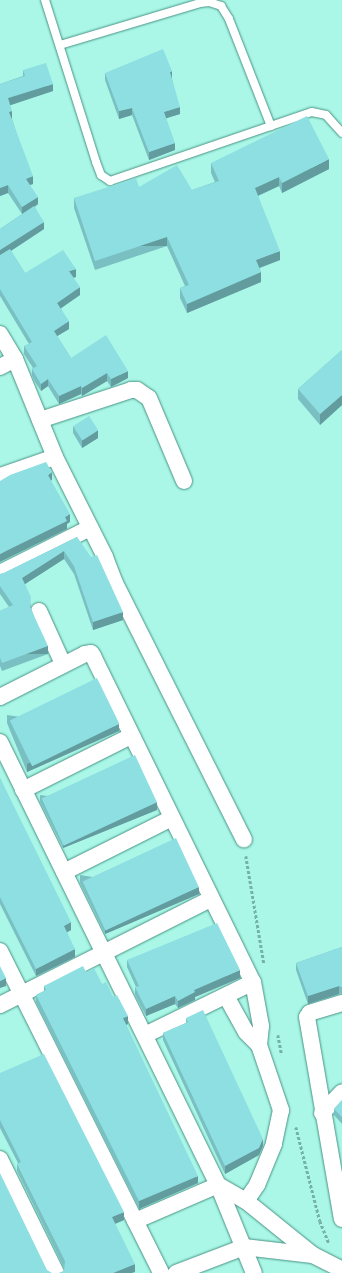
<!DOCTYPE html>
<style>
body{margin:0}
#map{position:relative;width:342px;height:1273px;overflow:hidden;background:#aaf7e7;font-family:Commissioner,sans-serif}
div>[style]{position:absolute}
.path>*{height:2.5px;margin-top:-1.25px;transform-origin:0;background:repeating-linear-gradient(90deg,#75b2a6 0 3px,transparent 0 5px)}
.roads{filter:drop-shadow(0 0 1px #489385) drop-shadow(0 0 1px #489385)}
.lane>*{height:8px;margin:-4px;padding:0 4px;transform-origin:4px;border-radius:4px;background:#fff}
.street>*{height:16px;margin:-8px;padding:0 8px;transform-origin:8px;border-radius:8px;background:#fff}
.wall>*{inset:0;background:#7ac0c2}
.shaded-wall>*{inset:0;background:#639c9e;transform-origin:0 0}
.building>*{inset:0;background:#8edfe2;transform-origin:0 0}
span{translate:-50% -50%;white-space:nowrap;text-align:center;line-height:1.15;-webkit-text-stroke:3px #d1fef3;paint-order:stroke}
</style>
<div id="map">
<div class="path">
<div style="left:246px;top:856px;width:109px;rotate:80.5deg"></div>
<div style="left:278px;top:1035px;width:20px;rotate:79deg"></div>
<div style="left:296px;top:1127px;width:97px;rotate:75.7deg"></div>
<div style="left:320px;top:1221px;width:24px;rotate:68deg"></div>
</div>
<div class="roads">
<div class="lane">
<div style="left:45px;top:0;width:170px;rotate:72.5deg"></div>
<div style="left:96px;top:162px;width:14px;rotate:69deg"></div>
<div style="left:101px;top:175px;width:11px;rotate:34deg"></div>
<div style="left:110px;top:181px;width:213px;rotate:-18.9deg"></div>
<div style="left:312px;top:112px;width:14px;rotate:12deg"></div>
<div style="left:326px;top:115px;width:24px;rotate:48deg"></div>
<div style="left:60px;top:45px;width:146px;rotate:-16.7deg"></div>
<div style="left:200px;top:3px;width:9px;rotate:-6deg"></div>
<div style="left:209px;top:2px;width:13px;rotate:18deg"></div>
<div style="left:221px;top:6px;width:15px;rotate:58deg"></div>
<div style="left:229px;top:19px;width:115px;rotate:68.6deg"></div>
</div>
<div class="street">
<div style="left:0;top:334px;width:29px;rotate:59deg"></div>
<div style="left:15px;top:359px;width:106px;rotate:67.8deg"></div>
<div style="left:55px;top:457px;width:112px;rotate:63.4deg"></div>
<div style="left:105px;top:557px;width:28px;rotate:69deg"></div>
<div style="left:115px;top:583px;width:287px;rotate:63.3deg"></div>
<div style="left:0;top:367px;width:17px;rotate:-28deg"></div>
<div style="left:40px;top:420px;width:96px;rotate:-18.2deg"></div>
<div style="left:131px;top:390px;width:6px"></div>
<div style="left:137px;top:390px;width:14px;rotate:34deg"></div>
<div style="left:149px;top:398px;width:90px;rotate:67.1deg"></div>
<div style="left:0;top:476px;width:58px;rotate:-19.1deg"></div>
<div style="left:0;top:573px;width:101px;rotate:-26.6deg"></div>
<div style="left:39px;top:611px;width:58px;rotate:65.6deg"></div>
<div style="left:0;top:697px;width:95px;rotate:-26.8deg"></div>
<div style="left:85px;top:654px;width:6px;rotate:-9deg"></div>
<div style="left:91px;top:653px;width:4px;rotate:56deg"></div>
<div style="left:93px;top:656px;width:363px;rotate:63.9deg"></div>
<div style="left:253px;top:982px;width:45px;rotate:79.7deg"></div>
<div style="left:261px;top:1026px;width:19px;rotate:96deg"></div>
<div style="left:259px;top:1045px;width:69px;rotate:71.3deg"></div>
<div style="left:281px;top:1110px;width:35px;rotate:102deg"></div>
<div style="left:274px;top:1144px;width:44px;rotate:112.5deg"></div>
<div style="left:257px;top:1185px;width:19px;rotate:125deg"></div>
<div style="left:0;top:742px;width:494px;rotate:63.8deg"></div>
<div style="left:218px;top:1185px;width:32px;rotate:30deg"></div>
<div style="left:246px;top:1201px;width:86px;rotate:38.9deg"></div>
<div style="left:313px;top:1255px;width:33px;rotate:27deg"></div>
<div style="left:23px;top:790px;width:121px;rotate:-26.6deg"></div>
<div style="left:64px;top:872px;width:121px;rotate:-26.6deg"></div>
<div style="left:0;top:951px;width:360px;rotate:63.4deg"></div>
<div style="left:226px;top:996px;width:41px;rotate:60.9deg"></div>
<div style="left:246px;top:1032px;width:18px;rotate:45deg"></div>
<div style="left:342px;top:1003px;width:34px;rotate:163deg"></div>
<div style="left:310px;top:1013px;width:5px;rotate:127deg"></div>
<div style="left:307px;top:1017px;width:205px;rotate:80.2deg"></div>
<div style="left:0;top:1005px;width:236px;rotate:-26.7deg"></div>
<div style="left:145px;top:1035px;width:120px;rotate:-26.1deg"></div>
<div style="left:322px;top:1113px;width:29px;rotate:-46deg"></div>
<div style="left:0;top:1159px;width:127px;rotate:63.8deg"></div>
<div style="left:135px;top:1221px;width:90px;rotate:-23.4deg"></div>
<div style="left:218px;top:1185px;width:95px;rotate:67.8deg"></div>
<div style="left:176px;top:1273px;width:73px;rotate:-20.9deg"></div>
<div style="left:244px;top:1247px;width:69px;rotate:6.6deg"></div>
</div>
</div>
<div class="wall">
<div style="clip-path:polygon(23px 70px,53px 91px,10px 105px,12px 118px,12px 119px,33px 184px,30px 185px,38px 204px,35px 207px,44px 229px,11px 251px,25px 273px,76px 277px,73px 278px,80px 295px,61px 308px,69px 329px,57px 336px,71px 358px,128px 378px,111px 387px,107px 381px,82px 396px,81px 394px,59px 404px,48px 386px,41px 391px,35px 382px,32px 376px,32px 369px,33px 368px,24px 354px,24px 346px,29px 344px,0 296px,0 229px,22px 214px,8px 193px,0 196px,0 84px,23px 76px)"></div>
<div style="clip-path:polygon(105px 73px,172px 78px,172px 79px,180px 114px,166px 118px,175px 150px,149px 160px,132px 115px,119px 119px,105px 80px)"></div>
<div style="clip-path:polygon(211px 163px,329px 169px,282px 193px,279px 186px,258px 196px,280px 260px,260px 268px,261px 282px,187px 313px,180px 298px,180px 288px,185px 286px,167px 246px,95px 270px,74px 208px,74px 198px,139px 187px,192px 190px,215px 182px,211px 173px)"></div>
<div style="clip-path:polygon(342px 350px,342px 405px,320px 425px,298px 399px,298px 389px)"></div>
<div style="clip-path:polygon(73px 426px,98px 438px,82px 448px,73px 433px)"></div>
<div style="clip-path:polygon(77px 537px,123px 620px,93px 630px,74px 574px,64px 559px,25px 584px,31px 606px,31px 608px,48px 654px,2px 671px,0 666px,0 611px,9px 607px,0 594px,0 574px,4px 573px)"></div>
<div style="clip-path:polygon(7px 715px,119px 731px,27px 772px,7px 723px)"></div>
<div style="clip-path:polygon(0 778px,71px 930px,67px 932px,75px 957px,36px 976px,0 904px)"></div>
<div style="clip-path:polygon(40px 795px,157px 810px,63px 848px,40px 802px)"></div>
<div style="clip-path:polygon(80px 875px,199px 894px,105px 934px,80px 883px)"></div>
<div style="clip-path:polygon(342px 947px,342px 994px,339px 994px,308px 1004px,296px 970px,296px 963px)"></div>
<div style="clip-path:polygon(127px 960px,240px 978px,195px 997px,195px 1000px,178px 1008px,175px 1004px,146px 1016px,135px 995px,135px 987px,136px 987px,127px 967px)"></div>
<div style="clip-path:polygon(86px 972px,102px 984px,113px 997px,128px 1024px,126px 1025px,198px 1183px,139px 1209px,36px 1003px,36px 995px,44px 991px,44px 986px)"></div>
<div style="clip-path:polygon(186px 1018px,263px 1146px,259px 1155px,225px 1174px,163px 1040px,163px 1033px,186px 1023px)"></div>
<div style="clip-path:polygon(0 1073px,124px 1220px,115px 1224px,135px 1272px,131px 1273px,59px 1273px,64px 1271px,64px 1268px,17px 1171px,17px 1164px,18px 1163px,0 1128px)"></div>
<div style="clip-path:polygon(342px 1100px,342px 1124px,334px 1115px,334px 1109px)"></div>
</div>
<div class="shaded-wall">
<div style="clip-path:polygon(172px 71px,172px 78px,170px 79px,170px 72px)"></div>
<div style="clip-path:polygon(53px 84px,53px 91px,8px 106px,8px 98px)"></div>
<div style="clip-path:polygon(180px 107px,180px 114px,164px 119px,164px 112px)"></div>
<div style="clip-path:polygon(132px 108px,132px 115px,119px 119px,119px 111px)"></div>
<div style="clip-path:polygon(12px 111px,12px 118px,9px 119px,9px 112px)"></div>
<div style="clip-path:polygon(175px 143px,175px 150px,149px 160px,149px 152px)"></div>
<div style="clip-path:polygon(329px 159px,329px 169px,282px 193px,282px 183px)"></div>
<div style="clip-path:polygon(33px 176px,33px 184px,26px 186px,26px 179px)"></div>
<div style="clip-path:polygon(279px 177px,279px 186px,255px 197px,255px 188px)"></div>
<div style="clip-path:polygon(8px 185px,8px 193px,0 196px,0 188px)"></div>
<div style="clip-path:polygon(38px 197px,38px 204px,22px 214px,22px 207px)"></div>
<div style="clip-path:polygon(44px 222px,44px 229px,0 258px,0 250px)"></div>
<div style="left:167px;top:237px;width:9px;height:76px;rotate:90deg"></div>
<div style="clip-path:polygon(280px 251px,280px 260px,256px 269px,256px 260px)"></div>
<div style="clip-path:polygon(76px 269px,76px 277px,69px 279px,69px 271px)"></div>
<div style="clip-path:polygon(261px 272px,261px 282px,187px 313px,187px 304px)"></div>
<div style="clip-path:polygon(80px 287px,80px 295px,57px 311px,57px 303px)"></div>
<div style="clip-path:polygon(69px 321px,69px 329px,54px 338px,54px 331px)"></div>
<div style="clip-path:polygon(128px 371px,128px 378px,111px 387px,111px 379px)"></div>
<div style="clip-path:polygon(107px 373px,107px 381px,82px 396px,82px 388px)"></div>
<div style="clip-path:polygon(48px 379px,48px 386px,41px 391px,41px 384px)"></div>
<div style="clip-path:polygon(81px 386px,81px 394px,59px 404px,59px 396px)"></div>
<div style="clip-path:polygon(342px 395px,342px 405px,320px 425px,320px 414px)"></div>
<div style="clip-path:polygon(98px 430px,98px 438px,82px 448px,82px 440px)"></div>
<div style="clip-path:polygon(52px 472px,52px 480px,48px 483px,48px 475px)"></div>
<div style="clip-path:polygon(70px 514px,70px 522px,67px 524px,67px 529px,0 562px,0 554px)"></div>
<div style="clip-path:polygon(64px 551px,64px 559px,22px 586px,22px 578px)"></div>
<div style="clip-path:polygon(123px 612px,123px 620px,93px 630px,93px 622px)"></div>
<div style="left:48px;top:646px;width:8px;height:49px;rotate:90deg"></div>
<div style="clip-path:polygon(119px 724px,119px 731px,27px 772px,27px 764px)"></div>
<div style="clip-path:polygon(157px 802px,157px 810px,63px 848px,63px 841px)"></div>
<div style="clip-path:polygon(199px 887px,199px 894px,105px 934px,105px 926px)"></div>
<div style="clip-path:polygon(71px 922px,71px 930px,64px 934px,64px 926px)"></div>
<div style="clip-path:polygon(75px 949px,75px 957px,36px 976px,36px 969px)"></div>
<div style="clip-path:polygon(240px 970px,240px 978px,195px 997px,195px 1000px,178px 1008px,178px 1001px,194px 990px)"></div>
<div style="clip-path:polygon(6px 978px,6px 986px,0 988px,0 981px)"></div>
<div style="clip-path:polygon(339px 986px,339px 994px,308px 1004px,308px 996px)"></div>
<div style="clip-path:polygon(175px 996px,175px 1004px,146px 1016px,146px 1009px)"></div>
<div style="clip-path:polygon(128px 1016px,128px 1024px,123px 1026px,123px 1018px)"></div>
<div style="clip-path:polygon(263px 1139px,263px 1146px,259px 1155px,225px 1174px,225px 1166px)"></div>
<div style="clip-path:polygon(198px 1176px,198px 1183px,139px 1209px,139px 1201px)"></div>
<div style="clip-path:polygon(124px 1212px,124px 1220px,112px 1225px,112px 1217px)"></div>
<div style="clip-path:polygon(135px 1264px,135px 1272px,131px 1273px,113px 1273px)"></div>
</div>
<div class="building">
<div style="clip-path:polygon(163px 49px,172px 71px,170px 72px,180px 107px,164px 112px,175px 143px,149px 152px,132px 108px,119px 111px,105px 73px)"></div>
<div style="clip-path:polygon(46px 63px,53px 84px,8px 98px,12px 111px,9px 112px,33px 176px,26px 179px,38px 197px,22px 207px,8px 185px,0 188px,0 84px,25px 76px,23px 70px)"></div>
<div style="clip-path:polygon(307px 116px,329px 159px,282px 183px,279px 177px,255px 188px,280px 251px,256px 260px,261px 272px,187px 304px,180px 288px,189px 285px,167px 237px,95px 261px,74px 198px,136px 178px,139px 187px,177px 165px,192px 190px,219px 181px,211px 163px)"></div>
<div style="clip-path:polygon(34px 206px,44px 222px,0 250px,0 229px)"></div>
<div style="clip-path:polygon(10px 249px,25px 273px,63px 250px,76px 269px,69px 271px,80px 287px,57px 303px,69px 321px,54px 331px,71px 358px,106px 335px,128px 371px,111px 379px,107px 373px,82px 388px,81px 386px,59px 396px,48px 379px,41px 384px,32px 369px,37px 366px,24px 346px,32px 342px,0 289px,0 255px)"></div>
<div style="clip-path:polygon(342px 350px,342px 395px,320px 414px,298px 389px)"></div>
<div style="left:89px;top:416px;width:17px;height:19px;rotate:57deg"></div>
<div style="clip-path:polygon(46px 462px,52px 472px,48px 475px,70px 514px,65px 517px,67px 521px,0 554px,0 481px,10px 475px)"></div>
<div style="clip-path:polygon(77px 537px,91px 557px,97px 555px,123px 612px,93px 622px,74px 566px,64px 551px,22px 578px,31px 597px,30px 607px,48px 646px,2px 663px,0 658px,0 611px,13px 605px,0 586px,0 574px,4px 573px)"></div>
<div style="left:97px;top:678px;width:51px;height:97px;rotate:64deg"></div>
<div style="left:135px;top:755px;width:52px;height:103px;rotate:65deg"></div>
<div style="clip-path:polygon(0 778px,71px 922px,64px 926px,75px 949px,36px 969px,0 897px)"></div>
<div style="left:176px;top:838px;width:54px;height:103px;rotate:65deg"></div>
<div style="clip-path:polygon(217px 923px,240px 970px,194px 990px,195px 992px,178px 1001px,175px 996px,146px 1009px,135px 987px,139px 986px,127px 960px)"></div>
<div style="clip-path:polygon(342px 947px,342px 987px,339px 986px,308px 996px,296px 963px)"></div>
<div style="clip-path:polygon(0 966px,6px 978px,0 981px)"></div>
<div style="clip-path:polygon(83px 966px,86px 972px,94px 968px,102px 984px,106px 982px,113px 997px,117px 995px,128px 1016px,123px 1018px,198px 1176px,139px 1201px,36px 995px,46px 990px,44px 986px)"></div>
<div style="clip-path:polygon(203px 1010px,263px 1139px,259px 1148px,225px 1166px,163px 1033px,188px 1022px,186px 1018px)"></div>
<div style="clip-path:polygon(44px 1054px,124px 1212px,112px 1217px,135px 1264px,113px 1273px,59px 1273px,64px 1271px,65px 1261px,17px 1164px,21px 1162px,0 1120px,0 1073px)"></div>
<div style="clip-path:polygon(342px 1100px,342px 1117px,334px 1109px)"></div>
<div style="clip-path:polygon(0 1173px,47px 1270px,52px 1273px,0 1273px)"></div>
</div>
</div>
